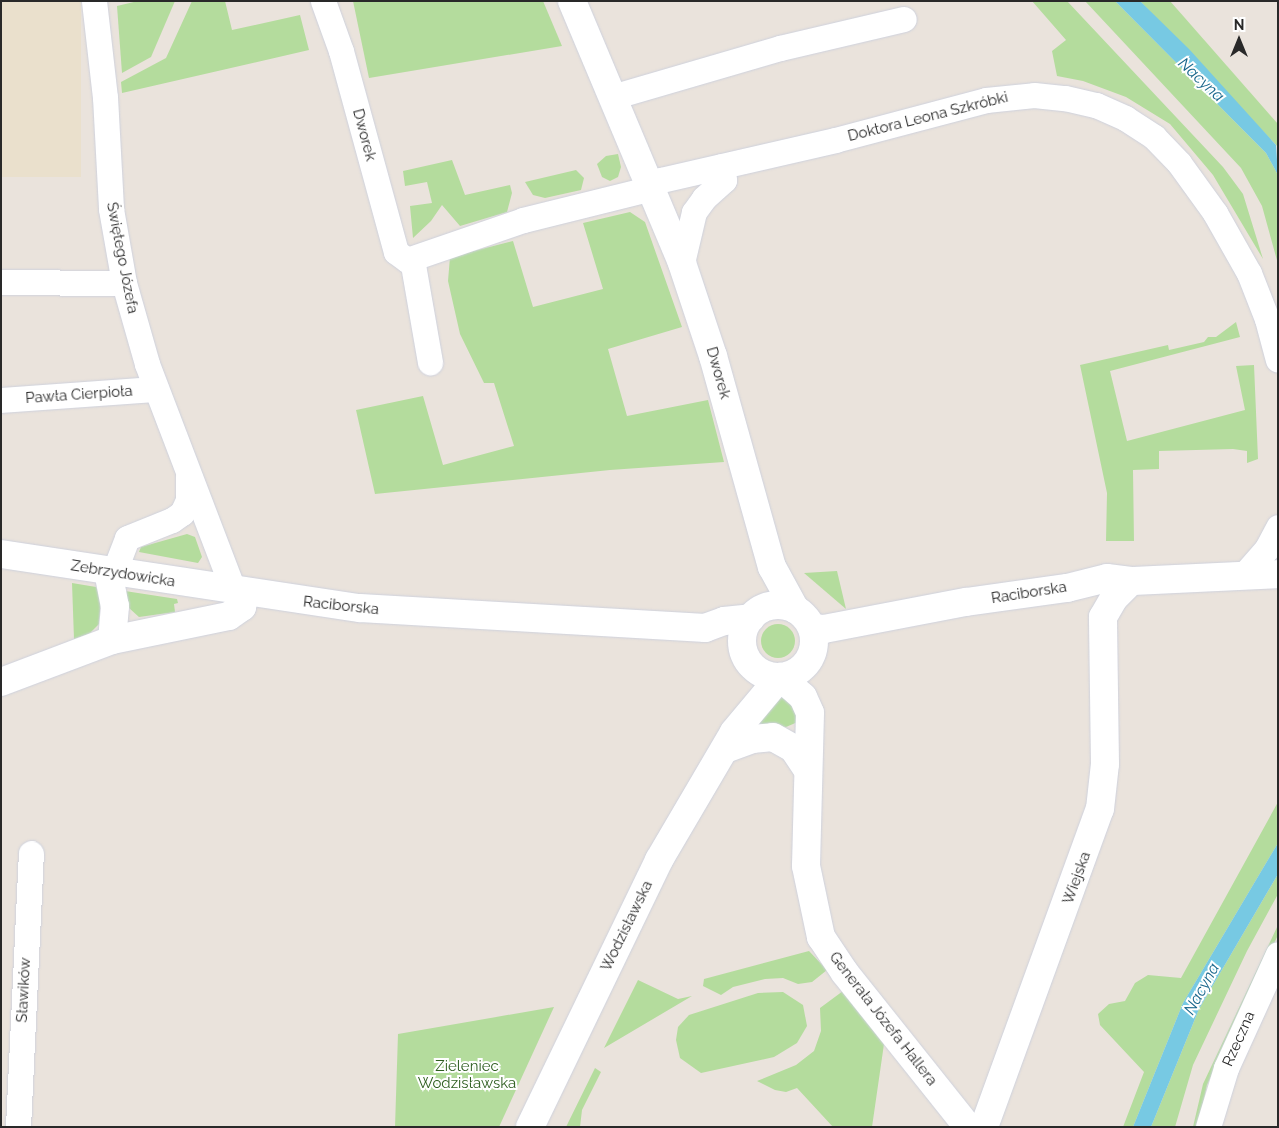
<!DOCTYPE html>
<meta charset="utf-8">
<style>
body{margin:0}
#map{position:relative;width:1279px;height:1128px;overflow:hidden;background:#eae3dc;font-family:Raleway,sans-serif}
div>[style]{position:absolute}
.education>*{inset:0;background:#eae0cc;transform-origin:0 0}
.green>*{inset:0;background:#b4dc9d}
.round{border-radius:50%}
.water>*{inset:0;background:#77c9e3}
.roads{filter:drop-shadow(0 0 1px #ced1dc) drop-shadow(0 0 1px #ced1dc)}
.street>*{height:25px;margin:-12.5px;padding:0 12.5px;transform-origin:12.5px;border-radius:12.5px;background:#fff}
.secondary>*{height:28px;margin:-14px;padding:0 14px;transform-origin:14px;border-radius:14px;background:#fff}
.secondary>.ring{margin:-14px;padding:0;box-sizing:content-box;background:none;border:28px solid #fff;border-radius:50%}
span{translate:-50% -50%;white-space:nowrap;text-align:center;line-height:1.15;-webkit-text-stroke:4px #fff;paint-order:stroke}
.street-label{font-size:15px;color:#292929}
.park-label{font-size:15px;color:#2e5e20}
.water-label{font-size:16px;color:#19678c;font-style:italic}
.frame{position:absolute;inset:0;border:2px solid #292929;pointer-events:none}
.north{position:absolute;left:1214px;top:15px;width:50px;height:50px;-webkit-text-stroke:4px #fff;paint-order:stroke;rotate:0deg;font-size:14px;font-weight:700;line-height:20px;text-align:center;color:#292929}
.north::after{content:'';display:block;margin:auto;width:18px;height:22px;background:#292929;clip-path:polygon(50% 0,100% 100%,50% 72%,0 100%)}
</style>
<div id="map">
<div class="education">
<div style="left:1px;top:1px;width:80px;height:176px"></div>
</div>
<div class="green">
<div style="clip-path:polygon(138px 1px,175px 1px,151px 57px,122px 73px,117px 6px)"></div>
<div style="clip-path:polygon(192px 1px,225px 1px,232px 30px,300px 15px,309px 50px,122px 93px,121px 82px,166px 58px)"></div>
<div style="clip-path:polygon(353px 1px,543px 1px,562px 46px,369px 78px)"></div>
<div style="clip-path:polygon(1032px 1px,1067px 1px,1223px 167px,1243px 194px,1263px 259px,1213px 175px,1170px 124px,1126px 97px,1083px 81px,1057px 76px,1052px 51px,1066px 40px)"></div>
<div style="clip-path:polygon(1085px 1px,1115px 1px,1266px 153px,1278px 175px,1278px 264px,1262px 206px,1241px 168px)"></div>
<div style="clip-path:polygon(1140px 1px,1170px 1px,1278px 124px,1278px 147px)"></div>
<div style="clip-path:polygon(618px 154px,621px 167px,618px 177px,610px 181px,602px 177px,597px 164px,606px 156px)"></div>
<div style="clip-path:polygon(452px 160px,465px 195px,510px 185px,512px 193px,507px 212px,460px 226px,442px 205px,431px 221px,413px 238px,410px 206px,432px 203px,427px 182px,405px 186px,403px 171px)"></div>
<div style="clip-path:polygon(576px 170px,584px 178px,581px 190px,545px 198px,533px 195px,525px 182px)"></div>
<div style="clip-path:polygon(630px 212px,645px 222px,682px 327px,608px 349px,627px 416px,708px 400px,724px 462px,610px 470px,375px 494px,356px 410px,423px 396px,443px 465px,514px 446px,494px 383px,484px 383px,460px 334px,448px 281px,450px 257px,513px 241px,533px 307px,603px 289px,583px 223px)"></div>
<div style="clip-path:polygon(1236px 322px,1240px 337px,1110px 371px,1127px 441px,1245px 410px,1236px 366px,1254px 365px,1258px 459px,1247px 463px,1247px 451px,1233px 449px,1159px 451px,1159px 469px,1133px 470px,1134px 541px,1106px 541px,1107px 493px,1080px 365px,1168px 345px,1169px 350px,1204px 342px,1208px 337px,1216px 337px)"></div>
<div style="clip-path:polygon(187px 534px,195px 537px,202px 557px,198px 563px,139px 552px,141px 547px)"></div>
<div style="clip-path:polygon(837px 571px,846px 609px,804px 573px)"></div>
<div style="clip-path:polygon(72px 583px,96px 587px,101px 598px,99px 624px,89px 634px,74px 639px)"></div>
<div style="clip-path:polygon(125px 591px,177px 599px,178px 603px,174px 604px,175px 612px,139px 617px,129px 608px)"></div>
<div class="round" style="left:761px;top:624px;width:34px;height:34px"></div>
<div style="clip-path:polygon(773px 693px,789px 698px,800px 721px,786px 727px,757px 724px)"></div>
<div style="clip-path:polygon(1278px 802px,1278px 843px,1183px 1003px,1133px 1127px,1123px 1127px,1144px 1072px,1100px 1025px,1098px 1014px,1109px 1004px,1125px 1001px,1135px 983px,1148px 975px,1181px 978px)"></div>
<div style="clip-path:polygon(1278px 874px,1278px 894px,1247px 951px,1193px 1065px,1175px 1127px,1151px 1127px,1199px 1009px)"></div>
<div style="clip-path:polygon(1278px 925px,1278px 935px,1207px 1085px,1198px 1127px,1193px 1127px,1203px 1084px)"></div>
<div style="clip-path:polygon(809px 951px,827px 970px,812px 982px,798px 984px,783px 978px,765px 979px,733px 987px,721px 995px,703px 986px,704px 979px)"></div>
<div style="clip-path:polygon(638px 980px,678px 999px,692px 996px,604px 1048px)"></div>
<div style="clip-path:polygon(843px 991px,884px 1044px,872px 1127px,833px 1127px,797px 1088px,786px 1092px,775px 1090px,757px 1081px,796px 1065px,814px 1051px,821px 1031px,820px 1008px)"></div>
<div style="clip-path:polygon(783px 992px,803px 1005px,807px 1026px,797px 1043px,774px 1057px,701px 1073px,680px 1058px,676px 1040px,678px 1027px,689px 1015px,758px 993px)"></div>
<div style="clip-path:polygon(554px 1007px,499px 1127px,395px 1127px,398px 1034px)"></div>
<div style="clip-path:polygon(595px 1068px,601px 1072px,582px 1110px,580px 1127px,566px 1127px)"></div>
</div>
<div class="water">
<div style="clip-path:polygon(1115px 1px,1140px 1px,1189px 49px,1276px 145px,1278px 175px,1266px 153px)"></div>
<div style="clip-path:polygon(1278px 843px,1278px 874px,1199px 1009px,1151px 1127px,1133px 1127px,1183px 1003px)"></div>
</div>
<div class="roads">
<div class="street">
<div style="left:94px;top:1px;width:97px;rotate:83.5deg"></div>
<div style="left:105px;top:97px;width:112px;rotate:86.9deg"></div>
<div style="left:111px;top:209px;width:75px;rotate:80deg"></div>
<div style="left:124px;top:283px;width:84px;rotate:74.1deg"></div>
<div style="left:147px;top:364px;width:244px;rotate:69.1deg"></div>
<div style="left:323px;top:1px;width:53px;rotate:70.2deg"></div>
<div style="left:341px;top:51px;width:208px;rotate:74.7deg"></div>
<div style="left:396px;top:252px;width:14px;rotate:36deg"></div>
<div style="left:407px;top:260px;width:123px;rotate:-19deg"></div>
<div style="left:523px;top:220px;width:121px;rotate:-13.9deg"></div>
<div style="left:640px;top:191px;width:24px;rotate:-28deg"></div>
<div style="left:661px;top:180px;width:179px;rotate:-12.9deg"></div>
<div style="left:835px;top:140px;width:156px;rotate:-14.8deg"></div>
<div style="left:986px;top:100px;width:48px;rotate:-5.9deg"></div>
<div style="left:1034px;top:95px;width:31px;rotate:6deg"></div>
<div style="left:1065px;top:98px;width:32px;rotate:13deg"></div>
<div style="left:1096px;top:105px;width:32px;rotate:24deg"></div>
<div style="left:1125px;top:118px;width:35px;rotate:33deg"></div>
<div style="left:1154px;top:137px;width:36px;rotate:46deg"></div>
<div style="left:1179px;top:163px;width:62px;rotate:54.2deg"></div>
<div style="left:1215px;top:213px;width:69px;rotate:60.5deg"></div>
<div style="left:1249px;top:273px;width:49px;rotate:68.6deg"></div>
<div style="left:1267px;top:319px;width:42px;rotate:75deg"></div>
<div style="left:612px;top:97px;width:175px;rotate:-16.3deg"></div>
<div style="left:780px;top:48px;width:127px;rotate:-13.2deg"></div>
<div style="left:412px;top:259px;width:105px;rotate:80.1deg"></div>
<div style="left:682px;top:263px;width:52px;rotate:-76.8deg"></div>
<div style="left:694px;top:212px;width:17px;rotate:-54deg"></div>
<div style="left:704px;top:198px;width:27px;rotate:-42deg"></div>
<div style="left:724px;top:180px;width:14px;rotate:-102deg"></div>
<div style="left:1px;top:282px;width:123px;rotate:0.5deg"></div>
<div style="left:1px;top:400px;width:155px;rotate:-4.1deg"></div>
<div style="left:114px;top:572px;width:36px;rotate:-69deg"></div>
<div style="left:127px;top:538px;width:48px;rotate:-21.8deg"></div>
<div style="left:172px;top:520px;width:12px;rotate:-35deg"></div>
<div style="left:182px;top:513px;width:14px;rotate:-65deg"></div>
<div style="left:188px;top:500px;width:24px;rotate:-90deg"></div>
<div style="left:1243px;top:576px;width:35px;rotate:-49deg"></div>
<div style="left:1266px;top:550px;width:26px;rotate:-62deg"></div>
<div style="left:18px;top:1127px;width:274px;rotate:-87.3deg"></div>
<div style="left:1208px;top:1127px;width:62px;rotate:-73deg"></div>
<div style="left:1226px;top:1068px;width:125px;rotate:-65.5deg"></div>
</div>
<div class="secondary">
<div style="left:572px;top:1px;width:284px;rotate:67.2deg"></div>
<div style="left:682px;top:263px;width:98px;rotate:71.6deg"></div>
<div style="left:713px;top:356px;width:219px;rotate:74.4deg"></div>
<div style="left:772px;top:567px;width:48px;rotate:61.3deg"></div>
<div style="left:1px;top:554px;width:363px;rotate:8.6deg"></div>
<div style="left:360px;top:608px;width:346px;rotate:3.3deg"></div>
<div style="left:705px;top:628px;width:20px;rotate:-20deg"></div>
<div style="left:724px;top:621px;width:27px;rotate:-6deg"></div>
<div style="left:108px;top:571px;width:36px;rotate:79deg"></div>
<div style="left:115px;top:606px;width:34px;rotate:95deg"></div>
<div class="ring" style="left:742px;top:605px;width:44px;height:44px"></div>
<div style="left:812px;top:628px;width:12px;rotate:5deg"></div>
<div style="left:824px;top:629px;width:145px;rotate:-10.8deg"></div>
<div style="left:966px;top:602px;width:102px;rotate:-7.9deg"></div>
<div style="left:1067px;top:588px;width:41px;rotate:-14deg"></div>
<div style="left:1107px;top:578px;width:24px;rotate:7deg"></div>
<div style="left:1131px;top:581px;width:147px;rotate:-2.7deg"></div>
<div style="left:780px;top:677px;width:30px;rotate:41deg"></div>
<div style="left:803px;top:697px;width:17px;rotate:66deg"></div>
<div style="left:810px;top:713px;width:153px;rotate:91.5deg"></div>
<div style="left:806px;top:866px;width:73px;rotate:78.1deg"></div>
<div style="left:821px;top:937px;width:43px;rotate:56.3deg"></div>
<div style="left:845px;top:973px;width:197px;rotate:51.4deg"></div>
<div style="left:1px;top:682px;width:119px;rotate:-20.7deg"></div>
<div style="left:112px;top:640px;width:119px;rotate:-11.6deg"></div>
<div style="left:229px;top:616px;width:16px;rotate:-35deg"></div>
<div style="left:242px;top:607px;width:14px;rotate:-78deg"></div>
<div style="left:725px;top:749px;width:29px;rotate:-20deg"></div>
<div style="left:752px;top:739px;width:21px;rotate:-5deg"></div>
<div style="left:773px;top:737px;width:23px;rotate:29deg"></div>
<div style="left:793px;top:748px;width:23px;rotate:56deg"></div>
<div style="left:530px;top:1127px;width:297px;rotate:-64.2deg"></div>
<div style="left:659px;top:860px;width:148px;rotate:-59.6deg"></div>
<div style="left:734px;top:732px;width:72px;rotate:-50.1deg"></div>
<div style="left:984px;top:1127px;width:338px;rotate:-70deg"></div>
<div style="left:1100px;top:809px;width:45px;rotate:-83.7deg"></div>
<div style="left:1105px;top:764px;width:147px;rotate:-90.8deg"></div>
<div style="left:1103px;top:617px;width:22px;rotate:-60deg"></div>
<div style="left:1114px;top:598px;width:24px;rotate:-45deg"></div>
</div>
</div>
<div class="street-label">
<span style="left:928px;top:117px;rotate:-14deg">Doktora Leona Szkróbki</span>
<span style="left:364px;top:135px;rotate:75deg">Dworek</span>
<span style="left:122px;top:258px;rotate:79deg">Świętego Józefa</span>
<span style="left:718px;top:373px;rotate:74deg">Dworek</span>
<span style="left:79px;top:395px;rotate:-4deg">Pawła Cierpioła</span>
<span style="left:123px;top:574px;rotate:9deg">Zebrzydowicka</span>
<span style="left:1029px;top:593px;rotate:-9deg">Raciborska</span>
<span style="left:341px;top:606px;rotate:6deg">Raciborska</span>
<span style="left:1077px;top:878px;rotate:-70deg">Wiejska</span>
<span style="left:627px;top:926px;rotate:-64deg">Wodzisławska</span>
<span style="left:24px;top:990px;rotate:-87deg">Sławików</span>
<span style="left:883px;top:1019px;rotate:52deg">Generała Józefa Hallera</span>
<span style="left:1239px;top:1039px;rotate:-66deg">Rzeczna</span>
</div>
<div class="park-label">
<span style="left:467px;top:1075px">Zieleniec<br>Wodzisławska</span>
</div>
<div class="water-label">
<span style="left:1201px;top:80px;rotate:43deg">Nacyna</span>
<span style="left:1202px;top:989px;rotate:-61deg">Nacyna</span>
</div>
<div class="frame"></div>
<div class="north">N</div>
</div>
